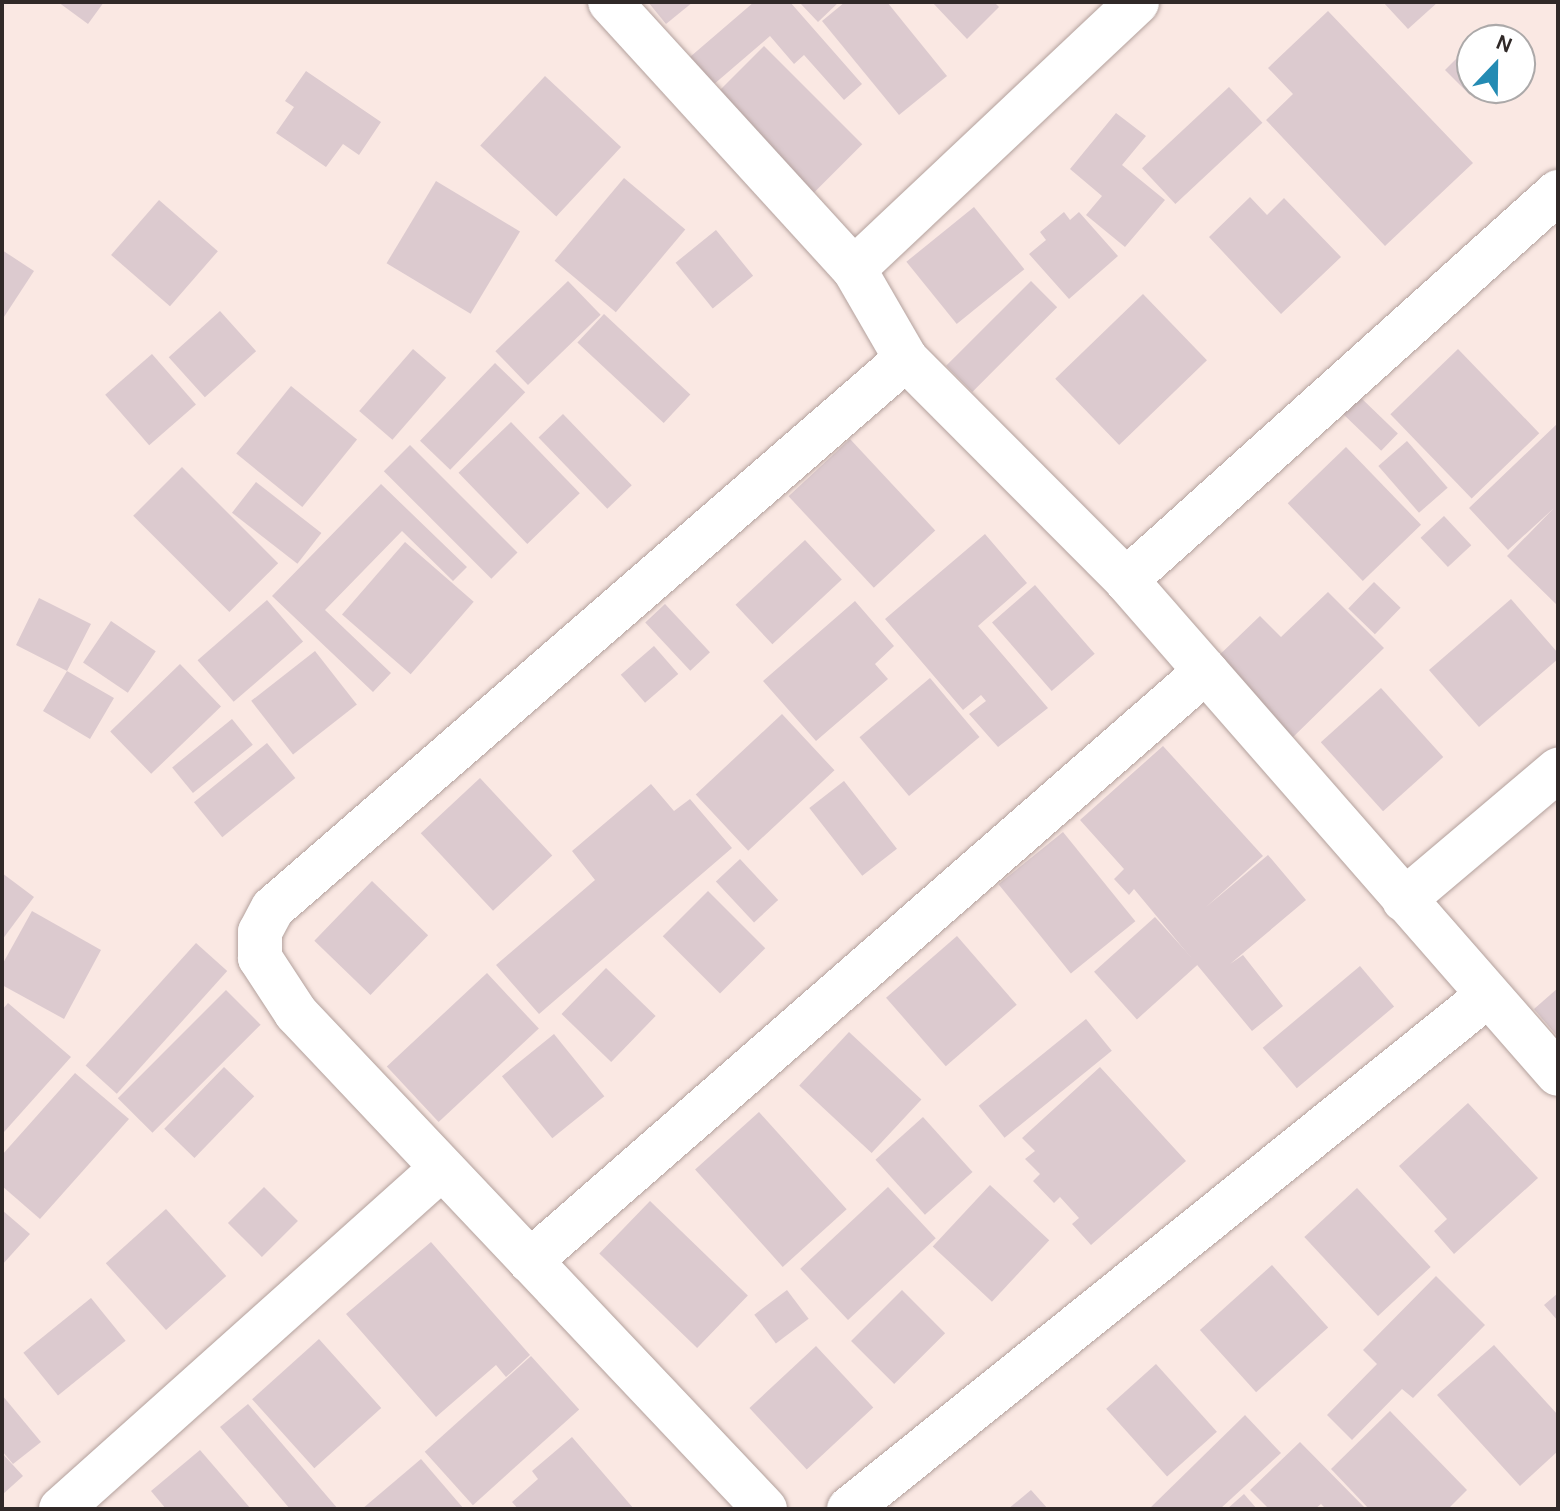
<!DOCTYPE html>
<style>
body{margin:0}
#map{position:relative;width:1560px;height:1511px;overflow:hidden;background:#fae8e3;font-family:Karla,sans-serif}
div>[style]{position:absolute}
.building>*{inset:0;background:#dccacf;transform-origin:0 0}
.roads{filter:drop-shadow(0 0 2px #b3a19d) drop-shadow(0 0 2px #b3a19d)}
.minor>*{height:44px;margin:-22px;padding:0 22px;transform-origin:22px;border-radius:22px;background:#fff}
span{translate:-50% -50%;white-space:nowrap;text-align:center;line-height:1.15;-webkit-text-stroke:8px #fff;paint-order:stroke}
.frame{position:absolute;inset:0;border:4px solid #302928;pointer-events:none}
.north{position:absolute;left:1456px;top:24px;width:80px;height:80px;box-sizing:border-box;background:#fff;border:2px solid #aca9a9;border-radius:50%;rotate:22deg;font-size:22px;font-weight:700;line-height:32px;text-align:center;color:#302928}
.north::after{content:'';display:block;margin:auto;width:28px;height:36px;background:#248bb3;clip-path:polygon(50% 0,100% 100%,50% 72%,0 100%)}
</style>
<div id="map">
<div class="building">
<div style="clip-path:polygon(58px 2px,104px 2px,88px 24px)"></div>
<div style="clip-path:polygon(648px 2px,693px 2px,666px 24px)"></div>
<div style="clip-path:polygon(754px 2px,790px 2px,862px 84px,844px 100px,804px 55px,794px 64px,770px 36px,706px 91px,683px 63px)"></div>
<div style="clip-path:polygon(799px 2px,839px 2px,818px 22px)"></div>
<div style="clip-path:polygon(845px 2px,887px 2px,947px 76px,899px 115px,822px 21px)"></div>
<div style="clip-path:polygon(932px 2px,994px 2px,999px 7px,967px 39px)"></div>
<div style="clip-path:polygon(1383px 2px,1438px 2px,1408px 29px)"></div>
<div style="clip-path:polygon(1328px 11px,1473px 163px,1385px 246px,1266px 120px,1293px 94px,1268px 68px)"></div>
<div style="clip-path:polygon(1490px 26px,1504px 40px,1475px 40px)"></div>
<div style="clip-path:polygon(1472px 43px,1472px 88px,1476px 88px,1470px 95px,1445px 70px)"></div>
<div style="left:764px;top:46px;width:139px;height:76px;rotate:45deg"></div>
<div style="clip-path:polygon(306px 71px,381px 122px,359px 155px,343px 144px,326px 167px,276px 133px,294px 107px,285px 101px)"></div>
<div style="left:545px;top:76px;width:104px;height:95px;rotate:43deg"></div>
<div style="left:1229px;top:87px;width:49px;height:119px;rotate:47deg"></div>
<div style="clip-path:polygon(1116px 113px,1146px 136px,1122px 165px,1165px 200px,1125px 247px,1086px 215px,1102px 196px,1070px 169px)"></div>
<div style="left:624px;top:178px;width:80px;height:108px;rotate:40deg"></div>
<div style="left:436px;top:181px;width:98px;height:96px;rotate:31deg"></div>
<div style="clip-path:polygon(1250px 197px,1267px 215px,1284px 198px,1341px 257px,1281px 314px,1209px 237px)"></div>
<div style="left:159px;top:200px;width:78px;height:73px;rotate:41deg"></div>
<div style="left:974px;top:207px;width:80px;height:87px;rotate:51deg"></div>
<div style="clip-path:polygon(1064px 212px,1070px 220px,1079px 212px,1118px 256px,1069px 299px,1029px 254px,1046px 240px,1040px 232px)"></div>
<div style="left:716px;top:230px;width:59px;height:52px;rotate:51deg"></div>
<div style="clip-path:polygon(2px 250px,34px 271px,2px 320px)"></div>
<div style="left:568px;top:281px;width:47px;height:101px;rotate:46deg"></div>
<div style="left:1031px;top:281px;width:37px;height:120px;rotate:45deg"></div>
<div style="left:1143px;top:294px;width:92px;height:122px;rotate:46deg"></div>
<div style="left:220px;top:311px;width:54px;height:69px;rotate:48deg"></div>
<div style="left:604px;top:314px;width:118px;height:39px;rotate:43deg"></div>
<div style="left:413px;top:349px;width:44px;height:82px;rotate:41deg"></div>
<div style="left:1458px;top:349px;width:117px;height:94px;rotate:46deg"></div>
<div style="left:152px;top:354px;width:67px;height:62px;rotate:49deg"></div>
<div style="left:495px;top:363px;width:42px;height:108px;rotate:44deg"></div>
<div style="left:291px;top:386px;width:85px;height:87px;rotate:39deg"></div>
<div style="left:1359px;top:396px;width:54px;height:24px;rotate:44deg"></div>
<div style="left:563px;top:414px;width:99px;height:34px;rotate:46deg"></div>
<div style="left:511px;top:422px;width:99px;height:73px;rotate:46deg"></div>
<div style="clip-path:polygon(1558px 423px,1558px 606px,1507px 556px,1554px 508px,1508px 550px,1469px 508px)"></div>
<div style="left:850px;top:439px;width:125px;height:84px;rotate:47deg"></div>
<div style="left:1407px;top:441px;width:62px;height:38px;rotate:49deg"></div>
<div style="left:410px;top:445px;width:152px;height:37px;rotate:45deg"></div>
<div style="left:1346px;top:447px;width:108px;height:81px;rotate:46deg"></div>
<div style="left:182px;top:467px;width:136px;height:69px;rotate:45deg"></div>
<div style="left:256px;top:482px;width:83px;height:39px;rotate:38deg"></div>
<div style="clip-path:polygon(381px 484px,467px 567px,453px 581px,402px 531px,325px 610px,391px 673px,373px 692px,272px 596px)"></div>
<div style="left:1444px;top:516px;width:40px;height:32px;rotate:47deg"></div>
<div style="clip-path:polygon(985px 534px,1027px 583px,978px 626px,1048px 708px,998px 747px,969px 714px,986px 701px,981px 695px,963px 710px,885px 619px)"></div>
<div style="left:805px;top:540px;width:54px;height:95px;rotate:47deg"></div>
<div style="left:405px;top:542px;width:91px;height:96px;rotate:41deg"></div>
<div style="left:1374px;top:582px;width:37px;height:37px;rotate:44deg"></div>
<div style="left:1035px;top:585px;width:91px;height:57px;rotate:49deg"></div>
<div style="clip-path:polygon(1328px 592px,1384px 648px,1289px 741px,1211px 663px,1260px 616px,1281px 637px)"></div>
<div style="clip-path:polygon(39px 598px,91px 624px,67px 671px,114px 698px,90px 739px,43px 711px,67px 671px,16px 645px)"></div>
<div style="clip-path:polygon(1511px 599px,1558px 653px,1558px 659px,1479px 727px,1429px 670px)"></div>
<div style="left:267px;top:600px;width:55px;height:92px;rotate:49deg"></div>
<div style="clip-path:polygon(855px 601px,894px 646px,875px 664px,888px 679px,816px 741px,763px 681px)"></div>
<div style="left:665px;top:604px;width:66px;height:27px;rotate:47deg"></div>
<div style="left:111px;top:621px;width:54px;height:50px;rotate:34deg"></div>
<div style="left:654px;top:646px;width:37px;height:44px;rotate:49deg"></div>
<div style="left:315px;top:651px;width:68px;height:81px;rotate:52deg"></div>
<div style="left:180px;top:664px;width:59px;height:97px;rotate:46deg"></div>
<div style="left:930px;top:678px;width:77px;height:92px;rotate:50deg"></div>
<div style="left:1381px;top:688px;width:93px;height:81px;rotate:48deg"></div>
<div style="left:782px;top:714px;width:77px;height:118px;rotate:47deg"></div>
<div style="left:232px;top:719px;width:33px;height:77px;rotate:51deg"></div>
<div style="left:267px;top:743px;width:45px;height:94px;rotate:51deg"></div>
<div style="clip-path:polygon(1163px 746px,1263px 856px,1206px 907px,1268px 855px,1306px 900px,1230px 964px,1243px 955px,1283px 1006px,1252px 1031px,1134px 889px,1129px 895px,1114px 879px,1124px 869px,1080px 820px)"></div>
<div style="left:480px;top:778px;width:106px;height:81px;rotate:47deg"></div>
<div style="left:844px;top:781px;width:86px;height:44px;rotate:52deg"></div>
<div style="clip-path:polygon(651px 784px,674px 811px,690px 799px,732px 848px,539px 1014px,496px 965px,595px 880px,572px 851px)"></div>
<div style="left:1063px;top:832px;width:115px;height:83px;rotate:51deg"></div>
<div style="left:740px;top:859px;width:56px;height:33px;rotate:47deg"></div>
<div style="clip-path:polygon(2px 873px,34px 897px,2px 940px)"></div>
<div style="left:372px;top:881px;width:78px;height:83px;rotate:44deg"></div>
<div style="left:708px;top:891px;width:81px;height:64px;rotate:45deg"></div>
<div style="clip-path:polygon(32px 911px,101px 950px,64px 1019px,2px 985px,2px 965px)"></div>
<div style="left:1155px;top:917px;width:64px;height:82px;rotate:48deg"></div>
<div style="left:957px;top:936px;width:91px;height:94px;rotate:49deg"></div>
<div style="left:196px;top:943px;width:42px;height:165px;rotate:42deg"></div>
<div style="left:1360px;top:966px;width:53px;height:127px;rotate:50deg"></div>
<div style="left:606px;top:968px;width:69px;height:64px;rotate:44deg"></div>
<div style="left:487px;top:973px;width:76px;height:137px;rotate:47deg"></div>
<div style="clip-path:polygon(1558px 988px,1558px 1037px,1534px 1009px)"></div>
<div style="left:226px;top:990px;width:49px;height:153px;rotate:45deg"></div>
<div style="clip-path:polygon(8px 1003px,71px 1057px,4px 1132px,2px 1010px)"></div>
<div style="left:1086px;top:1019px;width:41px;height:138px;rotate:51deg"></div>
<div style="left:849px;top:1032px;width:99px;height:73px;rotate:43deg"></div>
<div style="left:554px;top:1034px;width:80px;height:67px;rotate:51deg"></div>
<div style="left:224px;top:1067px;width:42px;height:86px;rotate:44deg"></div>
<div style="clip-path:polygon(1100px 1067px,1186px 1161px,1091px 1245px,1072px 1224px,1079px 1218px,1060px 1197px,1054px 1203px,1033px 1181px,1040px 1174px,1025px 1159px,1035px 1151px,1022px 1138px)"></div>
<div style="clip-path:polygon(75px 1073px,129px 1119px,40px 1219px,2px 1186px,2px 1155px)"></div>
<div style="clip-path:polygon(1468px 1103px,1538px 1178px,1454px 1254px,1434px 1231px,1447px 1219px,1399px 1166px)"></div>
<div style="left:759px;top:1112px;width:131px;height:86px;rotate:48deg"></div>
<div style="left:923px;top:1117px;width:74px;height:64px;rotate:48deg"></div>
<div style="left:990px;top:1185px;width:81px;height:84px;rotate:43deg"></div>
<div style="left:264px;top:1187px;width:48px;height:51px;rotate:45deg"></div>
<div style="left:888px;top:1187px;width:70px;height:120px;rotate:47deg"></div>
<div style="left:1357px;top:1188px;width:108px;height:72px;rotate:47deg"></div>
<div style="left:650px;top:1201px;width:136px;height:73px;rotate:44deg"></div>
<div style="left:166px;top:1209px;width:90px;height:81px;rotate:48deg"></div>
<div style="clip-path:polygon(2px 1210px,30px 1234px,2px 1265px)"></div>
<div style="clip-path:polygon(431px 1242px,530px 1355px,506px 1377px,496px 1365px,436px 1417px,346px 1314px)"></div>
<div style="left:1272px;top:1265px;width:84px;height:97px;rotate:48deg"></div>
<div style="clip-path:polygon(1436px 1276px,1485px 1325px,1413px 1398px,1402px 1389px,1352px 1440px,1327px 1415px,1377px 1364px,1363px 1350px)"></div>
<div style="left:787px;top:1290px;width:36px;height:41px;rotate:53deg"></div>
<div style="left:902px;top:1290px;width:61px;height:72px;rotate:45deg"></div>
<div style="clip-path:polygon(1558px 1293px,1558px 1321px,1544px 1305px)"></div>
<div style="left:91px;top:1298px;width:55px;height:87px;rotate:51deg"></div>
<div style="left:319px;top:1339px;width:93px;height:90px;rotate:48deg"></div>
<div style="clip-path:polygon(1494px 1345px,1558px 1415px,1558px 1451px,1520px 1486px,1437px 1395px)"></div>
<div style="left:816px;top:1346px;width:84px;height:91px;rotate:47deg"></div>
<div style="left:531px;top:1356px;width:72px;height:143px;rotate:48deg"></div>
<div style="left:1156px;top:1364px;width:91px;height:67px;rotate:48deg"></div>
<div style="clip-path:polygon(2px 1395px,41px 1442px,13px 1464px,2px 1451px)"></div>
<div style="clip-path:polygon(248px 1404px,338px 1509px,290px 1509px,220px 1427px)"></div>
<div style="clip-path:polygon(1390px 1411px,1467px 1490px,1448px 1509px,1369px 1509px,1331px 1469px)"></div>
<div style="clip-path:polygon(1245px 1415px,1281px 1453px,1220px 1509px,1149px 1509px)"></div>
<div style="clip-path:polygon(572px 1437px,634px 1509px,518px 1509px,512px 1502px,538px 1479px,532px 1471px)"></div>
<div style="clip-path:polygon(1300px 1442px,1366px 1509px,1326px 1509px,1321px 1504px,1315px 1509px,1269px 1509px,1250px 1490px)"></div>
<div style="clip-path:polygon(200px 1450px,251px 1509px,166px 1509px,151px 1491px)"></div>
<div style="clip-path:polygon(2px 1453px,23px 1476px,2px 1495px)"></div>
<div style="clip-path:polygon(421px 1459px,464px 1509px,362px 1509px)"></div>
<div style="clip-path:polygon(1031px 1490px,1048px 1509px,1008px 1509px)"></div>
<div style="clip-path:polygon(1244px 1494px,1257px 1509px,1227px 1509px)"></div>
</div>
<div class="roads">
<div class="minor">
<div style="left:610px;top:2px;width:362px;rotate:47.6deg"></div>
<div style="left:854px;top:269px;width:104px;rotate:60deg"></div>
<div style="left:906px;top:359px;width:312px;rotate:45.1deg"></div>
<div style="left:1126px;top:580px;width:656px;rotate:48.83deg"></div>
<div style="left:854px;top:269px;width:389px;rotate:-43.3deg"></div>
<div style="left:1126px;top:580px;width:581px;rotate:-41.93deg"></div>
<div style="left:1404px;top:900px;width:202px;rotate:-40.2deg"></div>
<div style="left:530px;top:1261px;width:897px;rotate:-41.11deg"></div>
<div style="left:61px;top:1509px;width:511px;rotate:-41.83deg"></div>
<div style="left:765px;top:1509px;width:683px;rotate:-133.4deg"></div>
<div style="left:296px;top:1013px;width:66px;rotate:-123.2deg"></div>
<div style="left:260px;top:958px;width:26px;rotate:-90deg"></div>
<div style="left:260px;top:932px;width:27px;rotate:-62deg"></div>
<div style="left:273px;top:908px;width:838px;rotate:-40.94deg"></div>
<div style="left:849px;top:1509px;width:819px;rotate:-38.8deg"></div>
</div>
</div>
<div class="frame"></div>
<div class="north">N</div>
</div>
